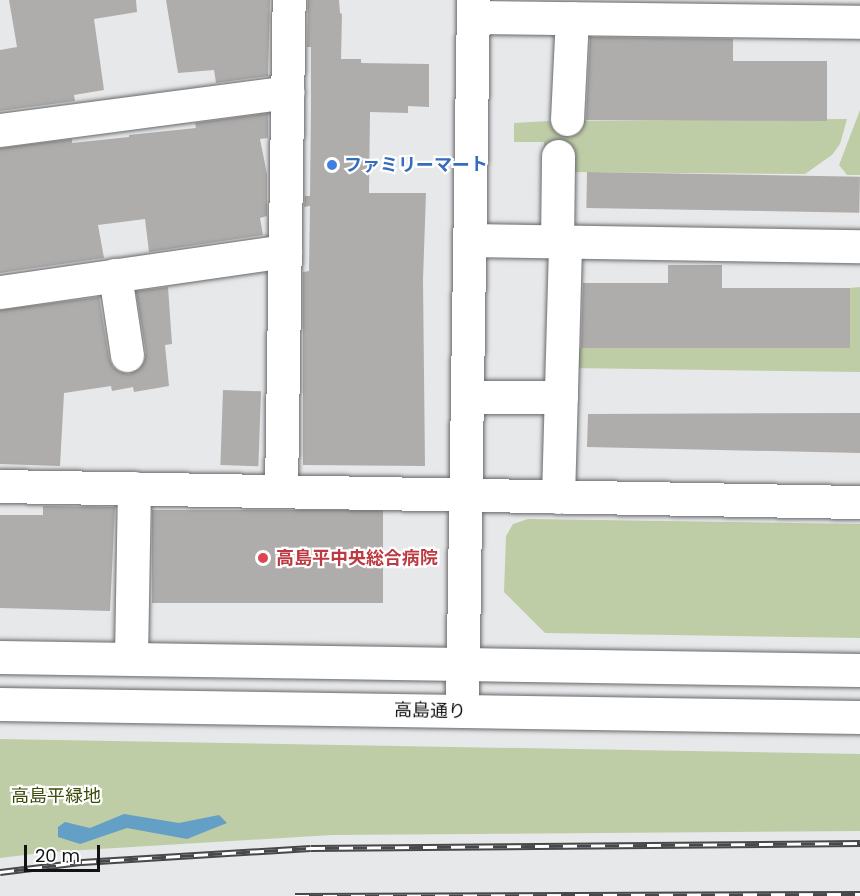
<!DOCTYPE html>
<meta charset="utf-8">
<style>
body{margin:0}
#map{position:relative;width:860px;height:896px;overflow:hidden;background:#e7e8ea;font-family:Poppins,"Noto Sans JP",sans-serif}
div>[style]{position:absolute}
.green>*{inset:0;background:#bfcda7}
.water>*{inset:0;background:#649fc5}
.building>*{inset:0;background:#afadab;transform-origin:0 0}
.roads{filter:drop-shadow(0 0 2px #68696b) drop-shadow(0 0 2px #68696b)}
.minor>*{height:33px;margin:-16.5px;padding:0 16.5px;transform-origin:16.5px;border-radius:16.5px;background:#fff}
.major>*{height:33px;margin:-16.5px;padding:0 16.5px;transform-origin:16.5px;border-radius:16.5px;background:#fff}
.rail>*{height:7px;margin-top:-3.5px;transform-origin:0;background:repeating-linear-gradient(90deg,#fff 0 14px,#474849 0 28px);box-sizing:border-box;border-block:2px solid #474849}
.dots>*{width:16px;height:16px;translate:-50% -50%;box-sizing:border-box;border:3px solid #fff;border-radius:50%}
span{translate:-50% -50%;white-space:nowrap;text-align:center;line-height:1.15;-webkit-text-stroke:4.5px #fff;paint-order:stroke}
.shop-label{font-size:18px;color:#366cbe;font-weight:700}
.left{translate:0 -50%;text-align:left}
.health-label{font-size:18px;color:#be3a42;font-weight:700}
.street-label{font-size:18px;color:#111212}
.park-label{font-size:18px;color:#394b06}
.scale{position:absolute;left:24px;top:845px;width:76px;height:27px;box-sizing:border-box;border:3px solid #111212;border-top:0;padding-left:8px;font-size:18px;line-height:21px;white-space:nowrap;color:#111212;-webkit-text-stroke:4px #fff;paint-order:stroke}
</style>
<div id="map">
<div class="green">
<div style="clip-path:polygon(860px 110px,860px 175px,847px 175px,839px 165px)"></div>
<div style="clip-path:polygon(847px 119px,840px 144px,832px 155px,805px 174px,570px 172px,544px 150px,544px 142px,514px 142px,514px 123px,548px 121px)"></div>
<div style="clip-path:polygon(860px 287px,860px 372px,571px 368px,570px 348px,849px 348px,850px 288px)"></div>
<div style="clip-path:polygon(528px 519px,860px 524px,860px 638px,545px 633px,504px 592px,506px 536px,513px 524px)"></div>
<div style="clip-path:polygon(0 739px,860px 754px,860px 831px,332px 835px,50px 852px,0 858px)"></div>
</div>
<div class="water">
<div style="clip-path:polygon(124px 814px,179px 823px,219px 815px,227px 823px,187px 839px,127px 828px,80px 844px,58px 837px,58px 827px,65px 822px,90px 828px)"></div>
</div>
<div class="building">
<div style="clip-path:polygon(9px 0,136px 0,137px 12px,94px 19px,104px 90px,74px 95px,75px 101px,0 111px,0 50px,17px 47px)"></div>
<div style="clip-path:polygon(166px 0,270px 0,268px 76px,216px 83px,214px 70px,178px 73px)"></div>
<div style="clip-path:polygon(308px 0,339px 0,340px 13px,342px 14px,341px 59px,361px 59px,361px 63px,429px 64px,429px 107px,408px 106px,408px 113px,370px 112px,369px 193px,426px 193px,423px 280px,425px 466px,303px 465px,303px 272px,309px 271px,310px 206px,304px 207px,305px 196px,310px 196px,311px 107px,311px 47px,307px 47px)"></div>
<div style="clip-path:polygon(590px 37px,733px 39px,733px 61px,827px 61px,827px 121px,586px 120px)"></div>
<div style="clip-path:polygon(268px 113px,268px 138px,260px 139px,267px 174px,267px 216px,260px 218px,263px 235px,149px 252px,145px 219px,98px 225px,104px 258px,0 273px,0 148px,72px 139px,72px 143px,129px 137px,129px 135px,196px 128px,195px 123px)"></div>
<div style="left:587px;top:172px;width:273px;height:36px;rotate:1deg"></div>
<div style="clip-path:polygon(668px 265px,722px 265px,722px 288px,850px 288px,850px 348px,581px 348px,583px 283px,668px 283px)"></div>
<div style="clip-path:polygon(168px 287px,172px 344px,165px 345px,169px 386px,134px 392px,133px 387px,112px 391px,111px 386px,64px 393px,60px 466px,0 464px,0 310px,99px 297px,109px 358px,113px 367px,120px 372px,129px 374px,139px 369px,144px 362px,146px 353px,136px 291px)"></div>
<div style="left:223px;top:390px;width:38px;height:75px;rotate:2deg"></div>
<div style="clip-path:polygon(860px 413px,860px 453px,587px 447px,588px 414px)"></div>
<div style="clip-path:polygon(43px 506px,115px 507px,110px 611px,0 608px,0 515px,43px 515px)"></div>
<div style="left:152px;top:510px;width:231px;height:93px"></div>
</div>
<div class="roads">
<div class="minor">
<div style="left:473px;top:17px;width:387px;rotate:0.7deg"></div>
<div style="left:567px;top:119px;width:101px;rotate:-87.2deg"></div>
<div style="left:0;top:130px;width:290px;rotate:-7.5deg"></div>
<div style="left:469px;top:240px;width:391px;rotate:0.9deg"></div>
<div style="left:557px;top:242px;width:86px;rotate:-89.3deg"></div>
<div style="left:115px;top:275px;width:81px;rotate:81.5deg"></div>
<div style="left:0;top:292px;width:288px;rotate:-8.2deg"></div>
<div style="left:467px;top:397px;width:94px"></div>
<div style="left:0;top:486px;width:860px;rotate:1.07deg"></div>
<div style="left:281px;top:490px;width:490px;rotate:-89.1deg"></div>
<div style="left:558px;top:497px;width:255px;rotate:-88.4deg"></div>
<div style="left:131px;top:658px;width:170px;rotate:-89deg"></div>
<div style="left:462px;top:711px;width:711px;rotate:-89.11deg"></div>
</div>
<div class="major">
<div style="left:0;top:657px;width:860px;rotate:0.87deg"></div>
<div style="left:0;top:704px;width:860px;rotate:0.87deg"></div>
</div>
</div>
<div class="rail">
<div style="left:0;top:872px;width:83px;rotate:-7deg"></div>
<div style="left:82px;top:862px;width:229px;rotate:-3.5deg"></div>
<div style="left:311px;top:848px;width:549px;rotate:-0.52deg"></div>
<div style="left:295px;top:896px;width:565px;rotate:-0.2deg"></div>
</div>
<div class="dots">
<div style="left:332px;top:165px;background:#3f7fe0"></div>
<div style="left:263px;top:558px;background:#e0444e"></div>
</div>
<div class="shop-label">
<span class="left" style="left:344px;top:165px">ファミリーマート</span>
</div>
<div class="health-label">
<span class="left" style="left:276px;top:558px">高島平中央総合病院</span>
</div>
<div class="street-label">
<span style="left:430px;top:711px;rotate:1deg">高島通り</span>
</div>
<div class="park-label">
<span style="left:56px;top:796px">高島平緑地</span>
</div>
<div class="scale">20 m</div>
</div>
